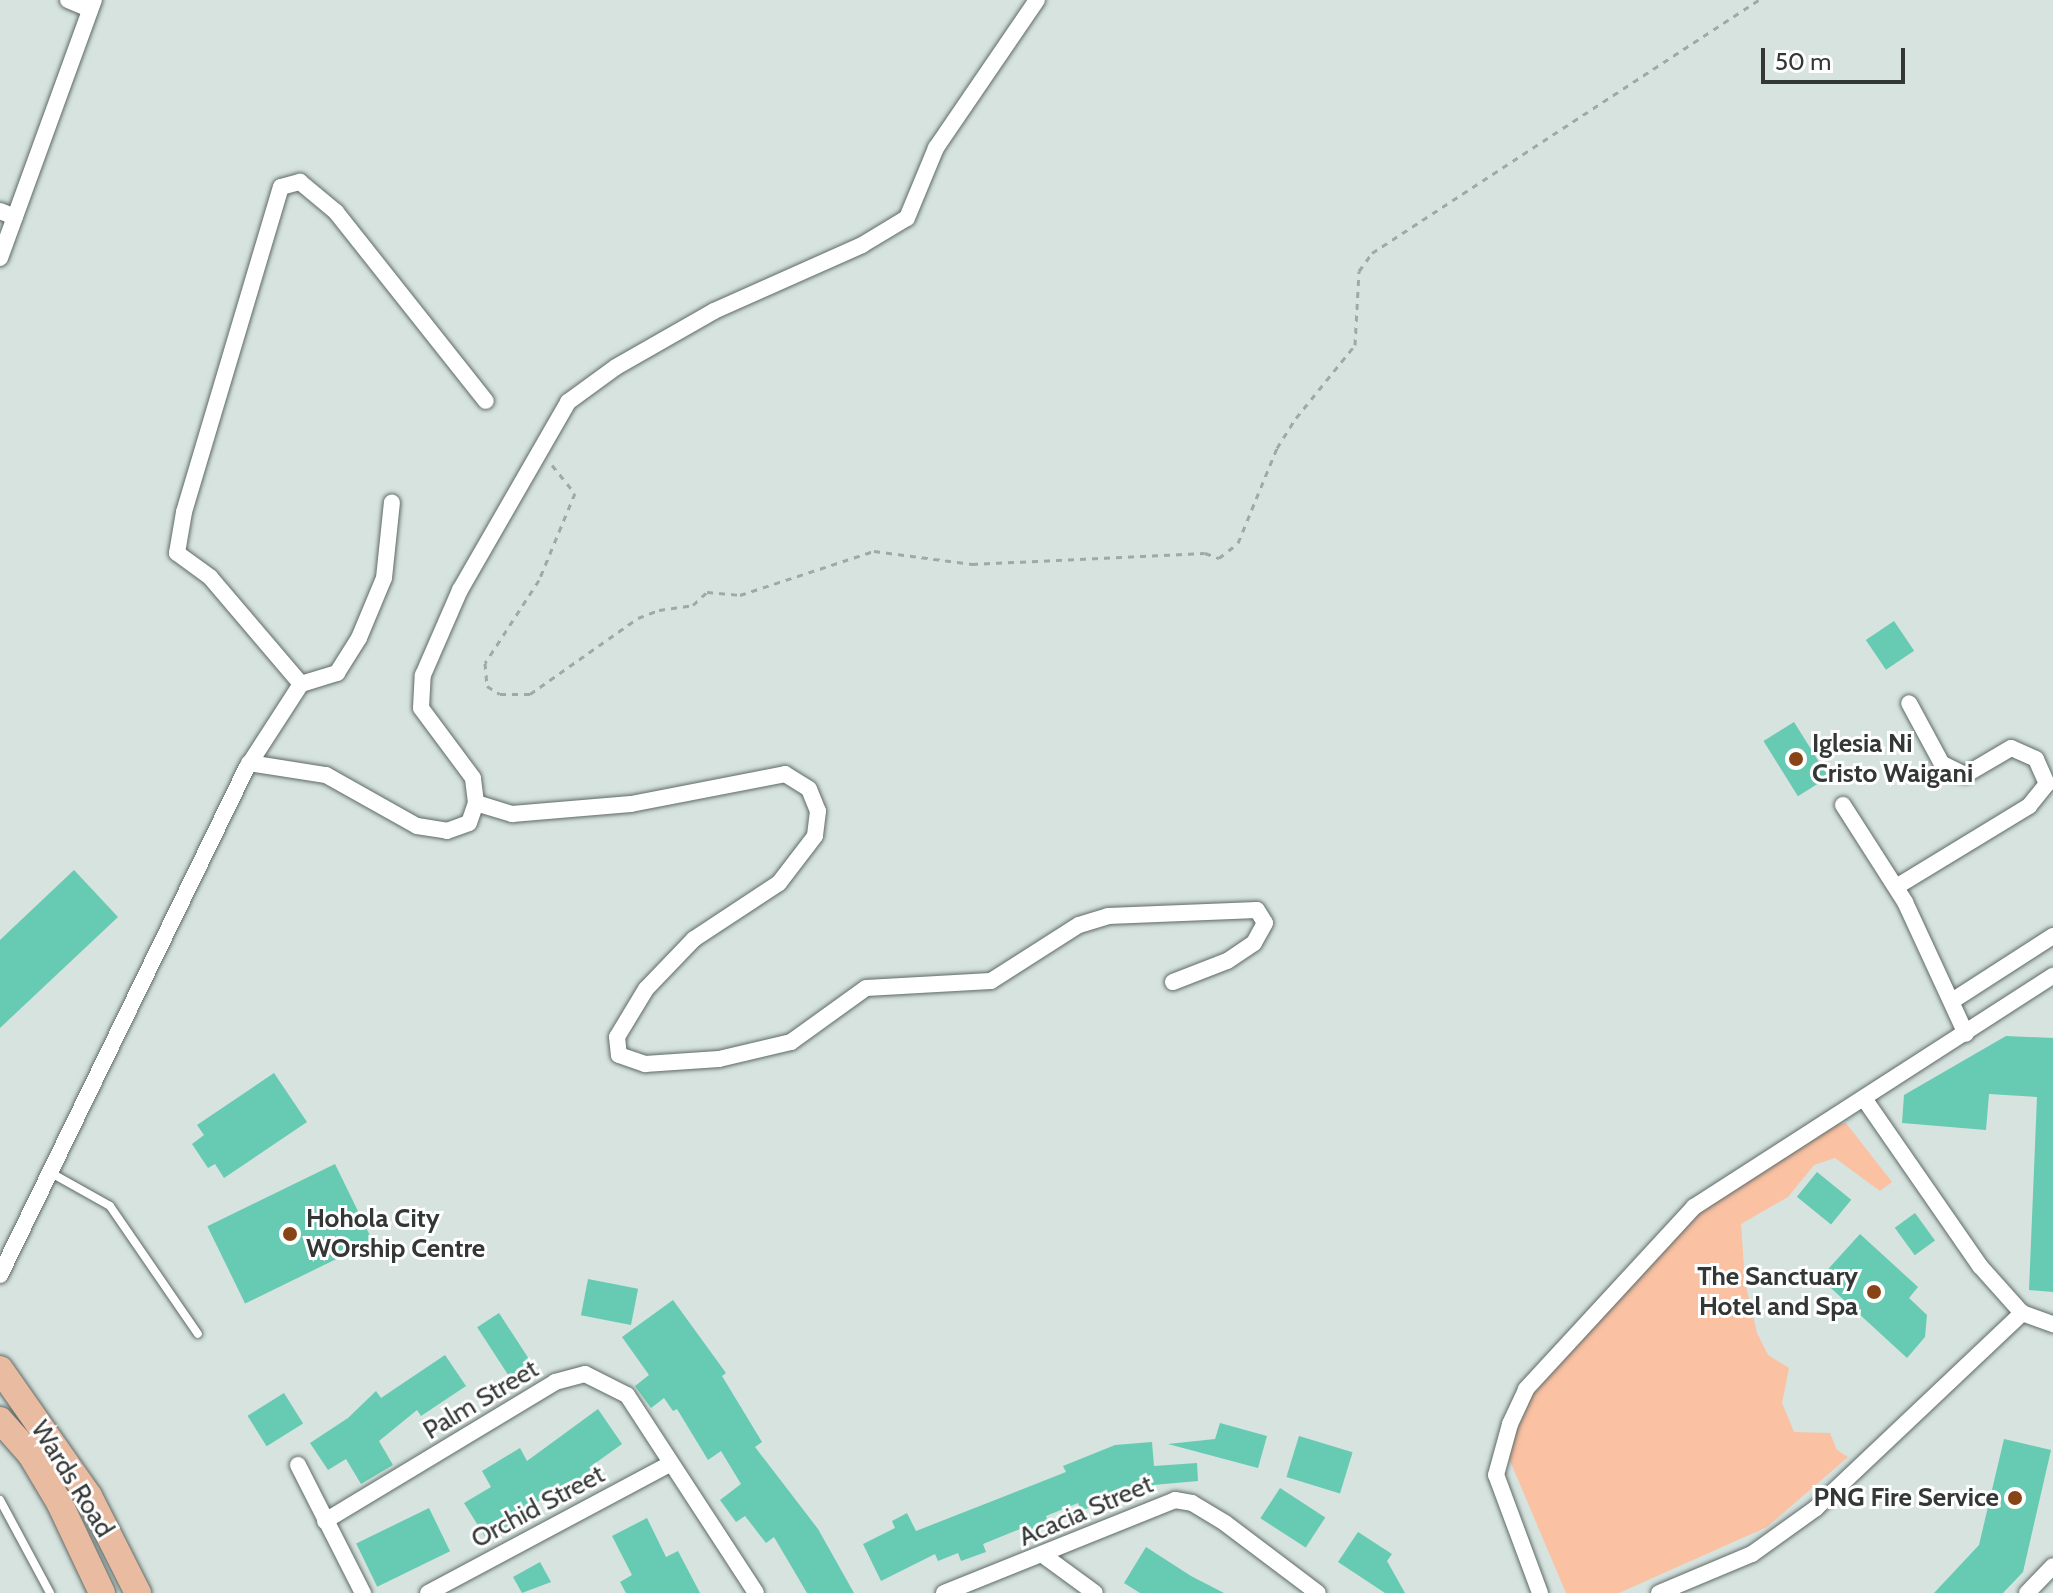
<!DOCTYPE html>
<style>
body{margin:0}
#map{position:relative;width:2053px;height:1593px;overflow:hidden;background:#d6e3df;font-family:Cabin,sans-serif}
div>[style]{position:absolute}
.green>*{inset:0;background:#fac1a3}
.building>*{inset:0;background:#66cbb2;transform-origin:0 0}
.path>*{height:3px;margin-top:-1.5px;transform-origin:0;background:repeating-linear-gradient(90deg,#9fa9a6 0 6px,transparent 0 12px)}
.roads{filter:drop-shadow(0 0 2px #5f6a67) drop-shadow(0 0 2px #5f6a67)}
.lane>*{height:8px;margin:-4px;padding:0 4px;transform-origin:4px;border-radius:4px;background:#fff}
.street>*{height:16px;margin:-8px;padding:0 8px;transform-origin:8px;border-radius:8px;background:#fff}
.primary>*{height:26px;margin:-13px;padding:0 13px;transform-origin:13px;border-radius:13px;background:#e9bba1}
.dots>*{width:22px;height:22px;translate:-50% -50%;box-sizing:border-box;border:4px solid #fff;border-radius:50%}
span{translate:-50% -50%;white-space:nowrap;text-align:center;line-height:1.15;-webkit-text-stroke:6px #fff;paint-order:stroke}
.poi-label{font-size:26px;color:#333736;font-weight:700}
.left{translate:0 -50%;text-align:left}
.right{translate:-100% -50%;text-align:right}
.street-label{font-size:26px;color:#333736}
.scale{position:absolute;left:1761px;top:48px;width:144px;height:36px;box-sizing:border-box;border:4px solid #333736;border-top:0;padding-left:10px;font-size:24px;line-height:28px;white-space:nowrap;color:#333736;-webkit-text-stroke:6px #fff;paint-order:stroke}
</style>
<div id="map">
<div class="green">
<div style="clip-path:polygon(1846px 1123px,1892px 1182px,1880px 1191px,1835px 1158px,1814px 1165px,1788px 1197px,1741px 1224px,1745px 1282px,1757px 1333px,1768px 1355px,1789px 1368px,1782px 1403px,1794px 1432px,1830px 1433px,1837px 1450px,1848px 1457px,1767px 1527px,1619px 1593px,1566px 1593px,1505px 1449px,1527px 1394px,1697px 1209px,1826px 1126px)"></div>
</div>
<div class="building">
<div style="left:1894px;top:621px;width:36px;height:34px;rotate:56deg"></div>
<div style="left:1794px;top:722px;width:65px;height:36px;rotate:58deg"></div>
<div style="clip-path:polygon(74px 870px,118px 917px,0 1028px,0 940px)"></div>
<div style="clip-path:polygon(2006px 1036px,2053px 1038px,2053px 1292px,2029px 1290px,2037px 1097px,1989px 1094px,1986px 1130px,1902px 1123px,1904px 1095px)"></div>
<div style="clip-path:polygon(274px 1073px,307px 1122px,224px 1178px,215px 1164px,208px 1168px,192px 1144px,204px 1135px,197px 1125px)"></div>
<div style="left:335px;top:1164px;width:86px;height:142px;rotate:64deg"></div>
<div style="left:1817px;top:1172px;width:44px;height:32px;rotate:39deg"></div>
<div style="left:1915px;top:1213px;width:34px;height:25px;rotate:54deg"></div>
<div style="clip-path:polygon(1860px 1234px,1918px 1287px,1909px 1298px,1927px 1315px,1925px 1337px,1907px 1358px,1820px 1278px)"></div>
<div style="left:588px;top:1279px;width:51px;height:37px;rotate:11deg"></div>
<div style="clip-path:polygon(673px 1300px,726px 1373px,722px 1376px,762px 1442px,755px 1447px,818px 1529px,854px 1593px,807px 1593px,774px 1537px,766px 1543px,745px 1516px,736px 1522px,720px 1500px,741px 1484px,721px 1451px,708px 1460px,677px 1409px,673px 1411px,664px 1398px,651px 1408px,635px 1386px,649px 1375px,622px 1337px)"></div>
<div style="left:499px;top:1313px;width:68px;height:26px;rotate:57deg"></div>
<div style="clip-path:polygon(445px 1355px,466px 1386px,421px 1416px,417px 1410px,379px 1441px,393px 1465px,361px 1484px,346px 1459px,328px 1470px,310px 1443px,348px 1418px,376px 1391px,381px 1398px)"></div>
<div style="left:284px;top:1393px;width:36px;height:43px;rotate:58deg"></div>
<div style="clip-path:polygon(598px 1409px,622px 1444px,590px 1467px,597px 1478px,580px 1489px,574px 1481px,552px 1493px,511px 1518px,516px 1527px,489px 1543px,464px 1503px,491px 1487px,482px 1471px,520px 1448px,527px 1461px)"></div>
<div style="clip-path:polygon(1220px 1423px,1267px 1436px,1258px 1468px,1168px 1444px,1215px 1439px)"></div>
<div style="left:1299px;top:1436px;width:56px;height:43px;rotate:17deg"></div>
<div style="clip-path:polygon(2004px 1439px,2051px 1450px,2023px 1572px,2003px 1593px,1934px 1593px,1979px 1545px)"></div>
<div style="clip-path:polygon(1152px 1442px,1154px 1466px,1197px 1463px,1198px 1481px,1142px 1486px,1081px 1511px,1078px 1503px,1046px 1516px,1049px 1525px,1028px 1534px,1025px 1527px,983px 1544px,986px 1552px,961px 1561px,958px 1553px,938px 1561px,935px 1554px,881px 1581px,863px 1544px,895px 1528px,892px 1521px,907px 1513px,916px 1531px,1066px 1472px,1063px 1466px,1115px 1445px)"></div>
<div style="left:1280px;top:1488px;width:54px;height:36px;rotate:33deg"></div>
<div style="left:429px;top:1508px;width:48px;height:81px;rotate:64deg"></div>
<div style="clip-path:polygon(647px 1518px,666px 1557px,678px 1551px,700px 1593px,626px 1593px,620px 1582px,632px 1575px,612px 1536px)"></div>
<div style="clip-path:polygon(1358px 1532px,1392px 1554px,1387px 1561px,1405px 1593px,1385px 1593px,1338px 1562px)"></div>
<div style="clip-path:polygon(1146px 1547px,1191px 1576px,1224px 1593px,1140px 1593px,1124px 1583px)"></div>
<div style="clip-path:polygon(540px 1562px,551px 1582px,522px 1593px,513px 1577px)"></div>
</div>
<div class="path">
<div style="left:552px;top:465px;width:36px;rotate:51deg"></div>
<div style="left:575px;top:493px;width:94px;rotate:112.5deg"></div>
<div style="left:539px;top:580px;width:99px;rotate:123deg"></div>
<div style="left:485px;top:663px;width:23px;rotate:85deg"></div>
<div style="left:487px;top:686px;width:15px;rotate:32deg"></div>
<div style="left:500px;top:694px;width:30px"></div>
<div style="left:530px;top:694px;width:132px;rotate:-35.1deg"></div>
<div style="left:638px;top:618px;width:22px;rotate:-21deg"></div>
<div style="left:659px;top:610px;width:34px;rotate:-8deg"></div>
<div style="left:693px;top:605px;width:19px;rotate:-43deg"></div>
<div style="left:707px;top:592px;width:33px;rotate:5deg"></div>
<div style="left:740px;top:595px;width:141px;rotate:-18.2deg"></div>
<div style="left:874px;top:551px;width:99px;rotate:7.6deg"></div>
<div style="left:972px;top:564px;width:233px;rotate:-2.7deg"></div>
<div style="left:1205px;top:553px;width:15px;rotate:20deg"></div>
<div style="left:1219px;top:558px;width:24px;rotate:-38deg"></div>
<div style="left:1238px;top:543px;width:103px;rotate:-67.7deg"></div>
<div style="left:1277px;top:448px;width:36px;rotate:-58deg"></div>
<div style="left:1296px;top:418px;width:94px;rotate:-51.1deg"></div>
<div style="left:1355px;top:345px;width:74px;rotate:-86.9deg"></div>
<div style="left:1359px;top:271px;width:22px;rotate:-54deg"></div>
<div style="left:1372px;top:253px;width:462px;rotate:-33.2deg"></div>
</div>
<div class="roads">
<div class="lane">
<div style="left:53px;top:1174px;width:65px;rotate:29.3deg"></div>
<div style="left:110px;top:1206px;width:155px;rotate:55.5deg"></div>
<div style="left:0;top:1500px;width:106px;rotate:61.7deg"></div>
</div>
<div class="street">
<div style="left:68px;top:0;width:23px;rotate:23deg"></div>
<div style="left:0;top:211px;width:16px;rotate:22deg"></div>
<div style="left:0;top:258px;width:275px;rotate:-70deg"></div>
<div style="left:301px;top:684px;width:38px;rotate:-17deg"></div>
<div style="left:337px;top:673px;width:41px;rotate:-57.8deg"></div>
<div style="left:359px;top:638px;width:65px;rotate:-67.4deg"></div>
<div style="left:384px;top:578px;width:76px;rotate:-84deg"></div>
<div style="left:249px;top:763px;width:78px;rotate:8.9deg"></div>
<div style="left:326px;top:775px;width:104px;rotate:29.3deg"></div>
<div style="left:417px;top:826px;width:30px;rotate:9deg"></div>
<div style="left:447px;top:831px;width:23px;rotate:-20deg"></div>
<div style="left:469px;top:823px;width:21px;rotate:-71deg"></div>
<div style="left:476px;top:803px;width:25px;rotate:-97deg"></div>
<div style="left:473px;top:778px;width:87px;rotate:-126.6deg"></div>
<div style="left:421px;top:708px;width:33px;rotate:-87deg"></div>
<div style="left:423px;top:675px;width:93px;rotate:-66.5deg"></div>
<div style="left:460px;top:590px;width:217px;rotate:-60.1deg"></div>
<div style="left:568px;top:402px;width:59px;rotate:-36.1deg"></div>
<div style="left:616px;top:367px;width:113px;rotate:-29.7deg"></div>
<div style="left:714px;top:311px;width:162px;rotate:-24deg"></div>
<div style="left:862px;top:245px;width:52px;rotate:-31deg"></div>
<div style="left:907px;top:218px;width:76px;rotate:-67.5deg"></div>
<div style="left:936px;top:148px;width:179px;rotate:-55.7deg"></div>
<div style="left:476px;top:803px;width:38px;rotate:17deg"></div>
<div style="left:512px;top:814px;width:119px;rotate:-4.8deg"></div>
<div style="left:631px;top:804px;width:157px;rotate:-11deg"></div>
<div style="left:785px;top:774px;width:28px;rotate:32deg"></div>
<div style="left:809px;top:789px;width:24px;rotate:68deg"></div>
<div style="left:818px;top:811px;width:25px;rotate:97deg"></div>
<div style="left:815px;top:836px;width:59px;rotate:127.5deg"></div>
<div style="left:779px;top:883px;width:102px;rotate:146.6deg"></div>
<div style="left:694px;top:939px;width:69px;rotate:133.8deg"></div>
<div style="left:646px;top:989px;width:56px;rotate:121.1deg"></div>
<div style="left:617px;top:1037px;width:18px;rotate:84deg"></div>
<div style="left:619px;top:1055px;width:28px;rotate:19deg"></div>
<div style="left:645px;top:1064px;width:74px;rotate:-3.9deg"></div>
<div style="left:719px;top:1059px;width:74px;rotate:-13.3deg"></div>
<div style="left:791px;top:1042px;width:92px;rotate:-35.8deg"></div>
<div style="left:866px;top:988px;width:125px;rotate:-3.2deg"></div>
<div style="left:991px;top:981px;width:104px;rotate:-32.5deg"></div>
<div style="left:1079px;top:925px;width:30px;rotate:-17deg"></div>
<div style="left:1108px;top:916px;width:149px;rotate:-2.3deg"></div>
<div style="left:1257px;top:910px;width:15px;rotate:58deg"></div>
<div style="left:1265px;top:923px;width:23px;rotate:119deg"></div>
<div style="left:1254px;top:943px;width:32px;rotate:146deg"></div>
<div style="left:1227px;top:961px;width:58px;rotate:158.7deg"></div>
<div style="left:1843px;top:805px;width:115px;rotate:57.4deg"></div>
<div style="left:1905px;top:902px;width:145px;rotate:65.2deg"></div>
<div style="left:1896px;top:887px;width:156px;rotate:-31.3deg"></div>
<div style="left:2029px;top:806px;width:28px;rotate:-51deg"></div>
<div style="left:2047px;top:784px;width:27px;rotate:-114deg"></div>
<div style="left:2036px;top:759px;width:27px;rotate:-156deg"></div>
<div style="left:2011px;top:748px;width:53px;rotate:149.6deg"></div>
<div style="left:1965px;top:775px;width:25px;rotate:-154deg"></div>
<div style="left:1942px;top:764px;width:69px;rotate:-118.4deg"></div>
<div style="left:1952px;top:1001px;width:120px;rotate:-32.8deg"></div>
<div style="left:1865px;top:1100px;width:202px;rotate:55.3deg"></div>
<div style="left:1980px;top:1266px;width:63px;rotate:48.2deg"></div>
<div style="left:2022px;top:1313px;width:33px;rotate:20deg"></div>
<div style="left:0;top:1275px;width:563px;rotate:-64.07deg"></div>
<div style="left:246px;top:769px;width:101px;rotate:-57.1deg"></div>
<div style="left:301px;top:684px;width:140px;rotate:-130.4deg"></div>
<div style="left:210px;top:577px;width:41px;rotate:-144deg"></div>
<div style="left:177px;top:553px;width:42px;rotate:-80.3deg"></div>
<div style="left:184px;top:512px;width:339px;rotate:-73.4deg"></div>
<div style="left:281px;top:187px;width:20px;rotate:-15deg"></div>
<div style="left:300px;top:182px;width:47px;rotate:39.8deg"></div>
<div style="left:336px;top:212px;width:241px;rotate:51.6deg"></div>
<div style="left:298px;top:1465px;width:144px;rotate:63.1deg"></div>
<div style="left:325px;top:1521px;width:269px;rotate:-31.1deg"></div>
<div style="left:555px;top:1382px;width:31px;rotate:-15deg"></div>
<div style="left:585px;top:1374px;width:47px;rotate:26.6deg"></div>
<div style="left:627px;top:1395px;width:236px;rotate:56.9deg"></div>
<div style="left:1043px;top:1555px;width:64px;rotate:36.2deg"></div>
<div style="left:428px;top:1593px;width:274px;rotate:-28.1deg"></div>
<div style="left:944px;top:1593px;width:249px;rotate:-21.9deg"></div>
<div style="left:1175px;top:1500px;width:17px;rotate:10deg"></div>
<div style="left:1192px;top:1503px;width:39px;rotate:31deg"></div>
<div style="left:1225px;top:1523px;width:116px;rotate:37deg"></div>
<div style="left:1540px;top:1593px;width:126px;rotate:-110.4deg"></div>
<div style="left:1496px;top:1475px;width:53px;rotate:-74.6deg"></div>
<div style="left:1510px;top:1424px;width:38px;rotate:-65deg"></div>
<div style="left:1526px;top:1389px;width:248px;rotate:-47.3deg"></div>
<div style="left:1694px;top:1207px;width:427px;rotate:-32.8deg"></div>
<div style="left:1659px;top:1593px;width:101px;rotate:-22.8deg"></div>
<div style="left:1752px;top:1554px;width:79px;rotate:-35.7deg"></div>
<div style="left:1816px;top:1508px;width:284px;rotate:-43.4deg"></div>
<div style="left:2027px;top:1593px;width:37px;rotate:-46deg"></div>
</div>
<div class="primary">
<div style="left:0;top:1369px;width:155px;rotate:55deg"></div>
<div style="left:89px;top:1496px;width:109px;rotate:63.2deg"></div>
<div style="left:0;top:1420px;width:47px;rotate:48.5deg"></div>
<div style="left:31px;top:1455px;width:55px;rotate:59.2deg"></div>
<div style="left:59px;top:1502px;width:101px;rotate:64.7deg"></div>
</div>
</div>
<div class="dots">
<div style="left:1796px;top:759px;background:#884417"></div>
<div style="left:290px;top:1234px;background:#884417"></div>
<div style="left:1874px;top:1292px;background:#884417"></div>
<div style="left:2015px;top:1498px;background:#884417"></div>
</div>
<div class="poi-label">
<span class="left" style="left:1812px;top:759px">Iglesia Ni<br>Cristo Waigani</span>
<span class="left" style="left:306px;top:1234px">Hohola City<br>WOrship Centre</span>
<span class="right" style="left:1858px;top:1292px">The Sanctuary<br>Hotel and Spa</span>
<span class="right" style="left:1999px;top:1498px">PNG Fire Service</span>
</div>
<div class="street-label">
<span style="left:481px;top:1400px;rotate:-31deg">Palm Street</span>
<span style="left:72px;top:1479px;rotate:58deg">Wards Road</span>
<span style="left:538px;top:1507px;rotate:-28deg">Orchid Street</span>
<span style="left:1086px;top:1511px;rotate:-23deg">Acacia Street</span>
</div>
<div class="scale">50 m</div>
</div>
